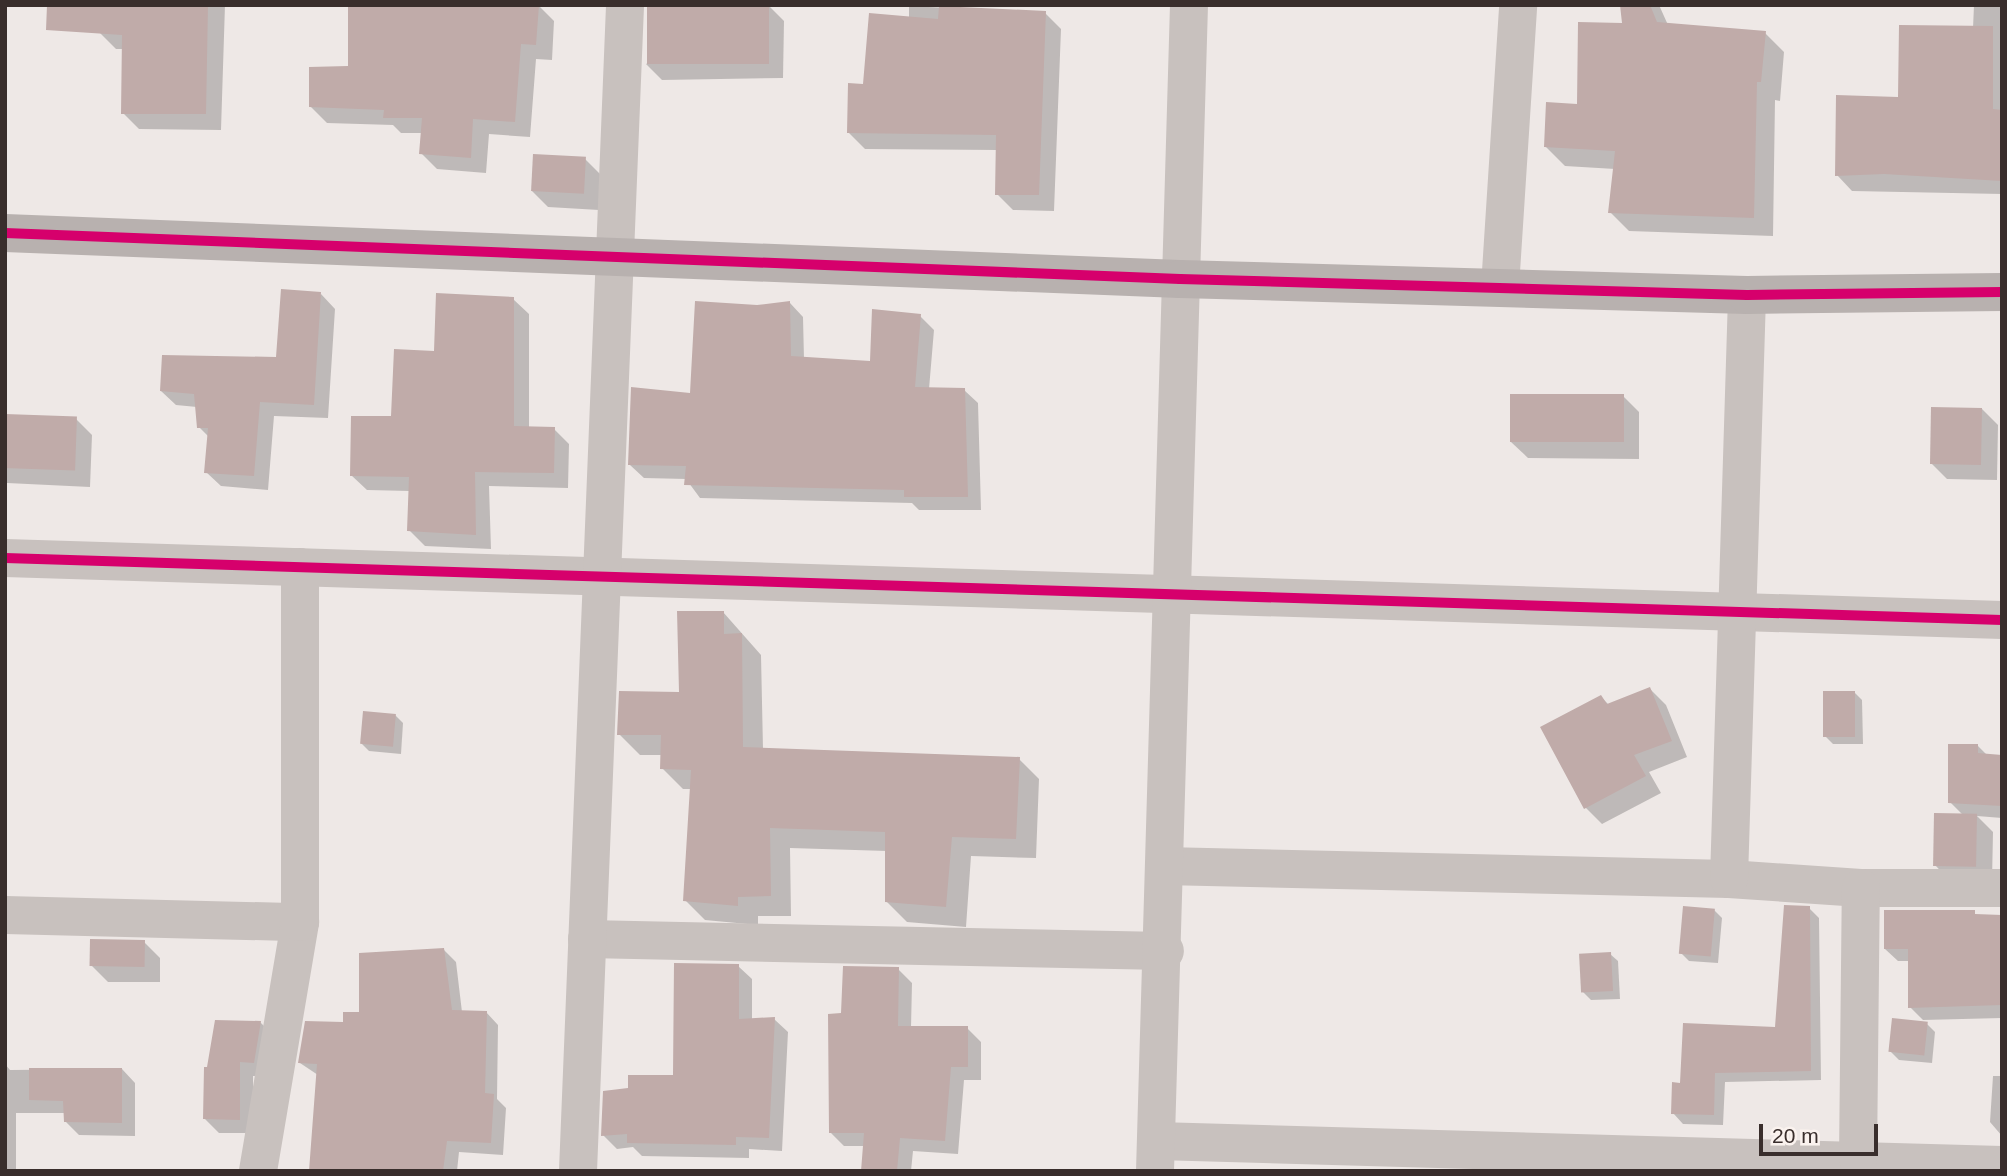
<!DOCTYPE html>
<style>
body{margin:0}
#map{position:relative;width:2007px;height:1176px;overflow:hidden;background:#eee8e6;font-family:Helvetica,sans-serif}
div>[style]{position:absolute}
.shadow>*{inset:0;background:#0003}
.building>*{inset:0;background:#c0aba9;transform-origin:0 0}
.street>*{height:38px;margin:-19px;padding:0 19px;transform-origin:19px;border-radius:19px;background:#c8c1be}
.secondary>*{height:38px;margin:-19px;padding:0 19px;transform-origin:19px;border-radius:19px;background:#b8b1af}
.cycleway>*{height:10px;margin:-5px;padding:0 5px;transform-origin:5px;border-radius:5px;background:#d6006c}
span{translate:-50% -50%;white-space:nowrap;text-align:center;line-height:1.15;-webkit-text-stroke:7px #faf2ee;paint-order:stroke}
.frame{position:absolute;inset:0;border:7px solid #392e2c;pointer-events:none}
.scale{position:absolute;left:1759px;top:1124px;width:119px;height:32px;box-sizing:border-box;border:4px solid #392e2c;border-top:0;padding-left:9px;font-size:21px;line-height:24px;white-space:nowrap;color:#392e2c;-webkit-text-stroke:5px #faf2ee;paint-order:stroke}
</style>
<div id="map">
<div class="shadow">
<div style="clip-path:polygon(102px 5px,225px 5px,221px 130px,139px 129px,123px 113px,123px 49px,116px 49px,100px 33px)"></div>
<div style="clip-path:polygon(538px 5px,554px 21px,552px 60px,536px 59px,530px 137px,489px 134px,486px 173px,437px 169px,421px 153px,423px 133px,401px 133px,393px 125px,327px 123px,311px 107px,350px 68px)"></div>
<div style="clip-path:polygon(768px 5px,784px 21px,783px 78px,662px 80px,646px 64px)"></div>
<div style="clip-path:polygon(1622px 5px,1659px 5px,1668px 25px,1765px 33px,1784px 52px,1780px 101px,1775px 100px,1773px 236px,1629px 231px,1610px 212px,1615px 169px,1565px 166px,1546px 147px,1579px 106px,1624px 24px)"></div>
<div style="clip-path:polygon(1974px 5px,2002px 5px,2002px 194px,1852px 191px,1837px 175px,1973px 28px)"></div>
<div style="clip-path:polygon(909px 6px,1045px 13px,1061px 29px,1054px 211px,1013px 210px,997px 194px,997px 150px,865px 149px,849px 133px,865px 85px,909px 18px)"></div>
<div style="clip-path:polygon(585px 159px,601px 175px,599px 210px,548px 207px,532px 191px)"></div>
<div style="clip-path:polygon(321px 294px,335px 309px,328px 418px,274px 416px,268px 490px,221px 486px,206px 472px,209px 437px,199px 427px,197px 407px,176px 405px,161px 391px,278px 359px)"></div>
<div style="clip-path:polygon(513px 299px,529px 314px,529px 428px,554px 429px,569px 444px,568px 488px,489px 486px,491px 549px,425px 546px,409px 530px,410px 491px,367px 490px,351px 475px,435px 353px)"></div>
<div style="clip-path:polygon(790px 303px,803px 317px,804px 359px,872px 363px,920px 316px,934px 330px,929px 389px,964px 390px,978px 403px,981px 510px,919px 510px,912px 503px,700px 498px,686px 479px,644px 478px,630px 465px,692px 395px,757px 307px)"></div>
<div style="clip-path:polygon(1623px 396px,1639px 412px,1639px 459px,1528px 458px,1511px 442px)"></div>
<div style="clip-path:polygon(1982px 409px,1998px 425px,1997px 480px,1947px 479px,1931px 463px)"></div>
<div style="clip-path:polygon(5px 416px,76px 419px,92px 435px,90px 487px,7px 483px)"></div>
<div style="clip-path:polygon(723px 612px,761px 655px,763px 749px,1019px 759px,1039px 779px,1036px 858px,971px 856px,966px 927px,907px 922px,886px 901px,887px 851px,790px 848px,791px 916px,758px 916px,758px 925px,705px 920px,685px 900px,692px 789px,683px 789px,662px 768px,663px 755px,640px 755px,619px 734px,680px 694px)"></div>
<div style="clip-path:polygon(1650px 689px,1666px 705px,1687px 757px,1649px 772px,1661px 793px,1602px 824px,1586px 808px,1542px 728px,1601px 697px,1609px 705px)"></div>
<div style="clip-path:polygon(1855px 693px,1862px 700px,1863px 744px,1833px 744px,1825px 736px)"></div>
<div style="clip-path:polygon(395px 715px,403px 723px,401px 754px,369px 751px,361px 743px)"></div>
<div style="clip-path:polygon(1978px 746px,1987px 755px,2002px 756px,2002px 818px,1977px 816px,1993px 832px,1992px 882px,1951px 882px,1935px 865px,1964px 816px,1950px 802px)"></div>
<div style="clip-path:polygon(1809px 908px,1819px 918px,1821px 1080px,1725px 1082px,1723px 1125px,1683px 1124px,1673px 1113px,1682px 1084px,1777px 1029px)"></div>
<div style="clip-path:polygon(1714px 910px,1722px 918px,1718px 963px,1689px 961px,1681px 953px)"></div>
<div style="clip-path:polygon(2002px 916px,2002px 1018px,1923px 1020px,1910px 1007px,1910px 961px,1898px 961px,1885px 949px)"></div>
<div style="clip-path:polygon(144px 942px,160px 958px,160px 982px,108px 982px,92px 966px)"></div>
<div style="clip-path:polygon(444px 950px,456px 962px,462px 1012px,486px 1012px,498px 1025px,497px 1099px,506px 1108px,503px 1155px,459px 1152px,457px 1171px,311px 1171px,318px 1075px,300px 1063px)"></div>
<div style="clip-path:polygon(1610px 954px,1618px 961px,1620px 999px,1591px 1000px,1583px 992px)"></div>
<div style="clip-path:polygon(738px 966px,752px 979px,752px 1020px,774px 1019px,788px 1032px,782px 1151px,749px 1149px,749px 1158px,642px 1156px,633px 1147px,617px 1149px,603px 1135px,630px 1089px,675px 1077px)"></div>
<div style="clip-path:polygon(898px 969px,912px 983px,911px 1028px,967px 1028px,981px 1042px,981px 1080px,964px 1080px,958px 1154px,913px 1151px,911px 1171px,862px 1171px,864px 1146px,844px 1146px,831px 1133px,843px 1015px)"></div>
<div style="clip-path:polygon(2002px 1021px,2002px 1136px,1990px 1122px,1993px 1076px,2001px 1076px)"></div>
<div style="clip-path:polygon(260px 1022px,274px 1036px,268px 1076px,253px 1076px,253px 1133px,219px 1133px,205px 1119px)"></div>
<div style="clip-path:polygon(1927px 1024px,1935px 1032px,1932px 1063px,1899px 1060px,1891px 1052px)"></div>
<div style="clip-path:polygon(5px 1064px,10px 1070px,122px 1069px,135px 1083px,135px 1136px,79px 1135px,66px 1122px,66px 1113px,16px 1113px,16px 1171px,5px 1171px)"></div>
</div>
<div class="building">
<div style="clip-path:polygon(47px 5px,208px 5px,206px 114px,121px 114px,122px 35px,46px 30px)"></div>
<div style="clip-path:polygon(348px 5px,539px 5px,536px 45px,521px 44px,515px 122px,473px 119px,471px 158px,419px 154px,422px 118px,383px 118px,384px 110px,309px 107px,309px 67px,348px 66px)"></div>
<div style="left:647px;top:5px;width:122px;height:59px"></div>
<div style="clip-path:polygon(1620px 5px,1650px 5px,1657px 22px,1766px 31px,1761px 82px,1757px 82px,1754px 218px,1608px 213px,1615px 151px,1544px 147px,1546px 102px,1577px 104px,1578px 22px,1622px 23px)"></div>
<div style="clip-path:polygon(939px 6px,1046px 11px,1039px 195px,995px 195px,996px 135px,847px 133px,848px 83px,863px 84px,869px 13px,938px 19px)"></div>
<div style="clip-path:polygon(1899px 25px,1993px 26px,1993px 109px,2002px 110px,2002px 181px,1884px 174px,1835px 176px,1836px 95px,1898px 97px)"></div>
<div style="left:533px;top:154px;width:53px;height:37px;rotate:3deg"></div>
<div style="clip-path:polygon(281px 289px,321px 292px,314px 405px,260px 402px,254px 476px,204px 473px,208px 428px,197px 428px,194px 394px,160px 391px,162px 355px,276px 357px)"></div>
<div style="clip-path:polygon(436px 293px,514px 297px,514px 426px,555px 427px,554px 473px,475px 472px,476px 535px,407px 531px,409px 477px,350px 476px,351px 416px,391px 416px,394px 349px,434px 351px)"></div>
<div style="clip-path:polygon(695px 301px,757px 305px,790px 301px,791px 356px,870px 361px,872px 309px,921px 314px,915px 387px,965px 388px,968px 497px,904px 497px,904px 490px,684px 485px,686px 466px,628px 465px,631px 387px,690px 393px)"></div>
<div style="left:1510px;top:394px;width:114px;height:48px"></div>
<div style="left:1931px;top:407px;width:51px;height:57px;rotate:1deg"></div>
<div style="left:5px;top:414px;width:72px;height:54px;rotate:2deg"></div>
<div style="clip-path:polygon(677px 611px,724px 611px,724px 634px,742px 633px,743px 747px,1020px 757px,1016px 839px,952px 837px,946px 907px,885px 902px,885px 832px,770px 828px,771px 896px,738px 897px,738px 906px,683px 901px,691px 770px,660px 769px,661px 735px,617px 735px,619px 691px,679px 692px)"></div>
<div style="clip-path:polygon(1650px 687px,1672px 741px,1634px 755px,1646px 776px,1584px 809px,1540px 727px,1601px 695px,1607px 704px)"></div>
<div style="left:1823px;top:691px;width:32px;height:46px"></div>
<div style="left:363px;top:711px;width:33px;height:33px;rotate:5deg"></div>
<div style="clip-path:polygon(1948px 744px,1978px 744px,1978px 753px,2002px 755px,2002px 806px,1948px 803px)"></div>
<div style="left:1934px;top:813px;width:43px;height:53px;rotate:1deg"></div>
<div style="clip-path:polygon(1784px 905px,1810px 906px,1811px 1071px,1715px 1073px,1714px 1115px,1671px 1114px,1672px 1082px,1680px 1083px,1683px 1023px,1775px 1027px)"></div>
<div style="left:1683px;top:906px;width:32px;height:48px;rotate:5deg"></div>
<div style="clip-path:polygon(1884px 910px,1975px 910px,1975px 914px,2002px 915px,2002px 1005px,1908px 1008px,1908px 949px,1884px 949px)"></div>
<div style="left:90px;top:939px;width:55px;height:27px;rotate:1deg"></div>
<div style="clip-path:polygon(444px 948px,452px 1010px,487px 1011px,485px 1093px,494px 1094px,491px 1143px,447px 1141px,443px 1171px,309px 1171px,317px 1064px,298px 1063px,305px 1021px,343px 1022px,343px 1012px,359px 1012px,359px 953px)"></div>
<div style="left:1611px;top:952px;width:39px;height:32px;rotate:87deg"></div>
<div style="clip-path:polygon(674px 963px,739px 964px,739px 1019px,775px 1017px,769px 1138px,736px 1137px,736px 1145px,627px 1143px,627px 1134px,601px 1136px,603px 1091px,628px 1088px,628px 1075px,673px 1075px)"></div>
<div style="clip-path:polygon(843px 966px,899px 967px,898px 1026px,968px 1026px,968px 1067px,951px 1067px,945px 1141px,900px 1138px,897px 1171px,861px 1171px,864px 1133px,829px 1133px,828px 1014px,841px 1013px)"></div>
<div style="left:1892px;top:1018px;width:36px;height:34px;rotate:6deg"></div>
<div style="clip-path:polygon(215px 1020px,261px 1021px,254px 1063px,240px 1062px,240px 1120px,203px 1119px,204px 1067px,207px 1067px)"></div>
<div style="clip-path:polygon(29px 1068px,122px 1068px,122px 1123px,64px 1122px,63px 1101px,29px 1100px)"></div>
</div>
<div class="street">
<div style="left:1500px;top:287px;width:283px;rotate:-86.3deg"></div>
<div style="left:5px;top:558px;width:1998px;rotate:1.78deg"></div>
<div style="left:1164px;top:866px;width:565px;rotate:1.32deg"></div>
<div style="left:1729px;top:879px;width:132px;rotate:3.9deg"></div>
<div style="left:1861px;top:888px;width:141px"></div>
<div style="left:1729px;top:879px;width:584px;rotate:-88.23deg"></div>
<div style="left:5px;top:915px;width:295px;rotate:1.4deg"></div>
<div style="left:587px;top:939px;width:578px;rotate:1.19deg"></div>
<div style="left:1157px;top:1141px;width:845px;rotate:1.63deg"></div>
<div style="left:1858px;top:1159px;width:271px;rotate:-89.4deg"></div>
<div style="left:258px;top:1171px;width:253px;rotate:-80.4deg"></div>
<div style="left:300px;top:922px;width:355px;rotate:-90deg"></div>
<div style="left:578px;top:1171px;width:1167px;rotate:-87.69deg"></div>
<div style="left:1155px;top:1171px;width:1166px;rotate:-88.33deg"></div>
</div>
<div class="secondary">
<div style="left:5px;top:233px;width:1176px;rotate:2.24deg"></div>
<div style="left:1180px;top:279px;width:567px;rotate:1.62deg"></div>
<div style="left:1747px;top:295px;width:255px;rotate:-0.7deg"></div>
</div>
<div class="cycleway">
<div style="left:5px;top:233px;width:1176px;rotate:2.24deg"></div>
<div style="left:1180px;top:279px;width:567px;rotate:1.62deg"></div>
<div style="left:1747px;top:295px;width:255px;rotate:-0.7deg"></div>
<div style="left:5px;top:558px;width:1998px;rotate:1.78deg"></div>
</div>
<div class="frame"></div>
<div class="scale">20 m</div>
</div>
